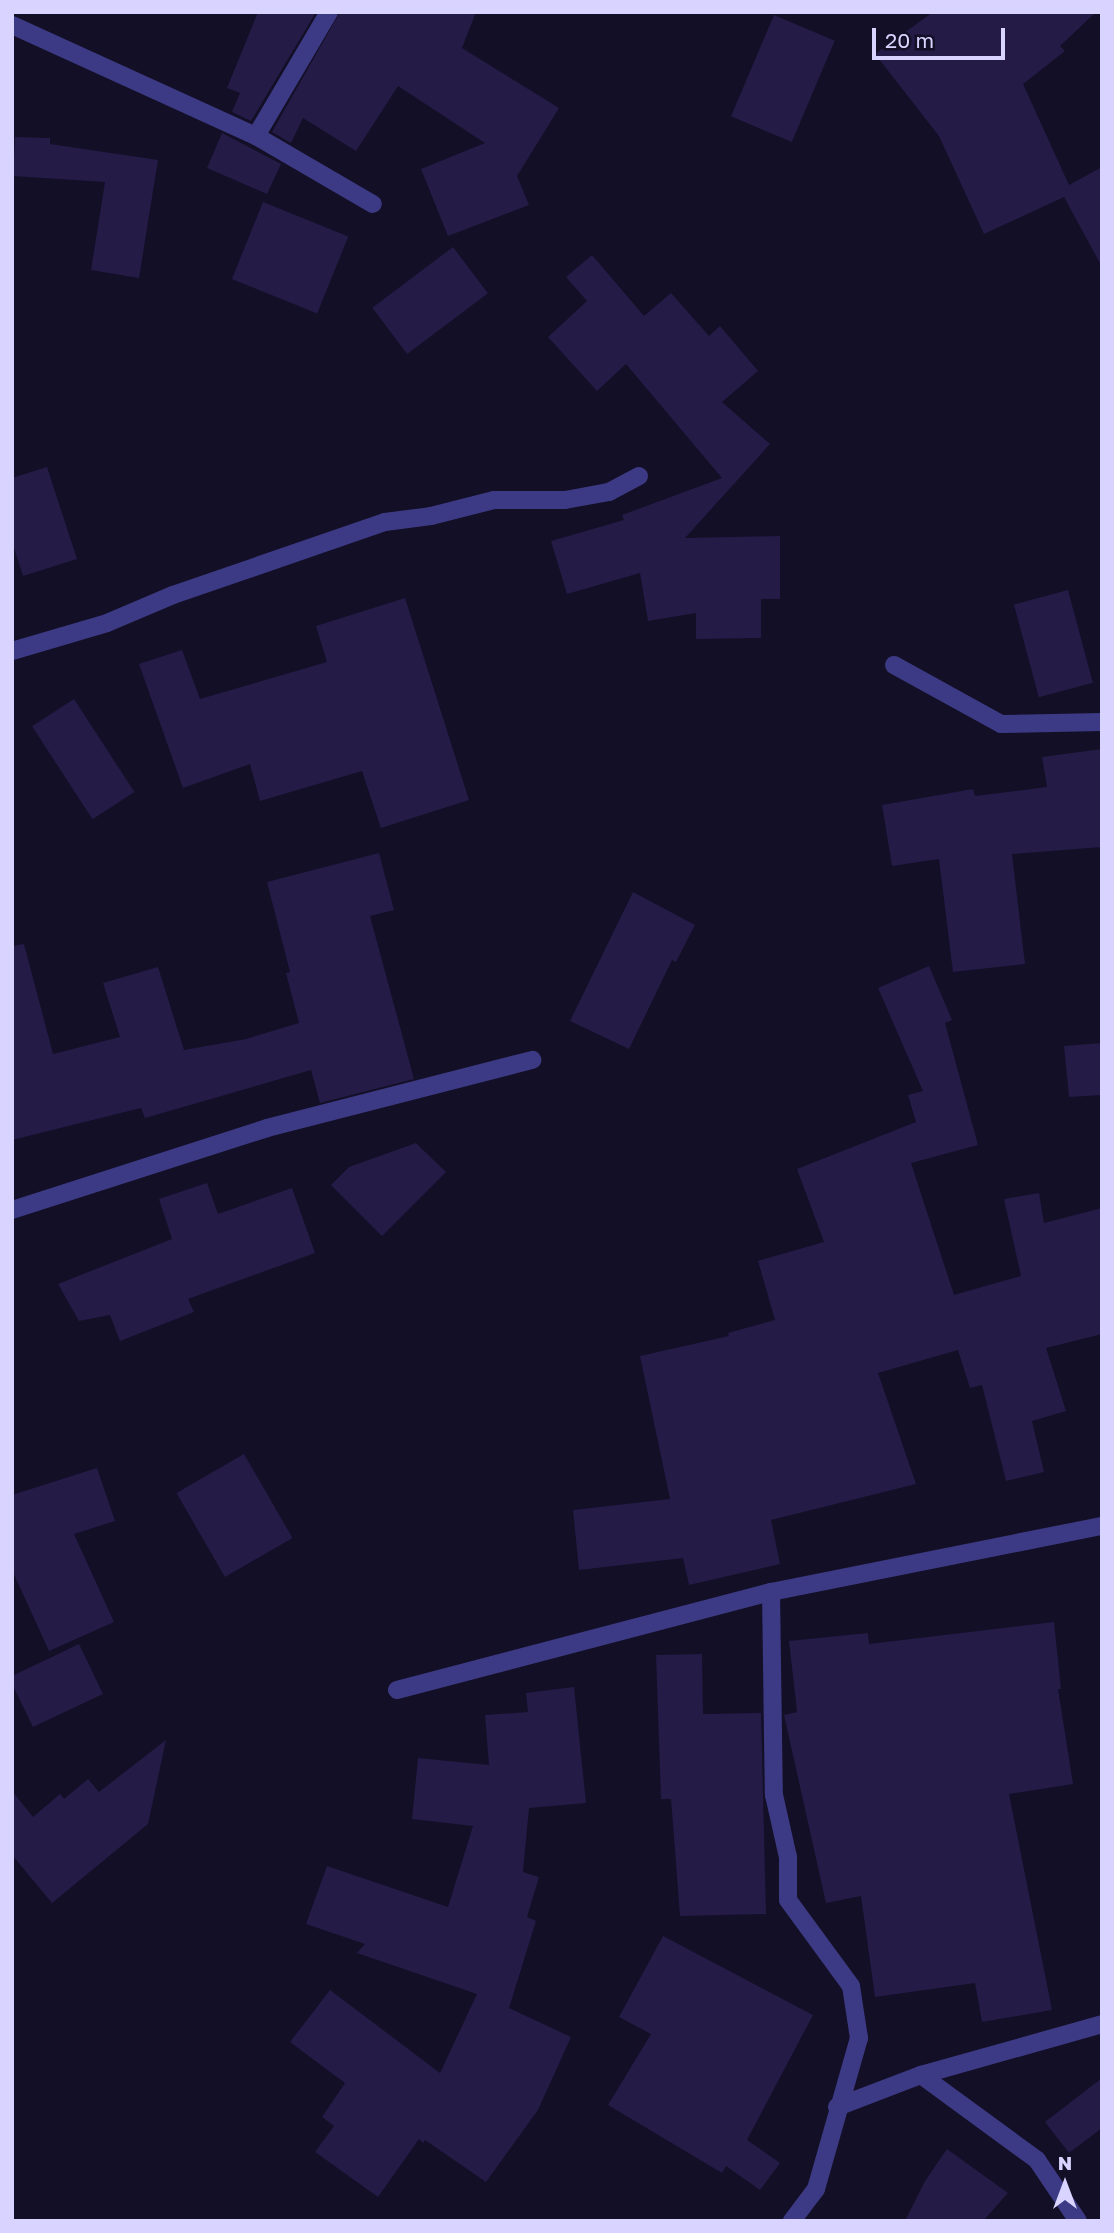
<!DOCTYPE html>
<style>
body{margin:0}
#map{position:relative;width:1114px;height:2233px;overflow:hidden;background:#130f26;font-family:"Golos Text",sans-serif}
div>[style]{position:absolute}
.building>*{inset:0;background:#241b47;transform-origin:0 0}
.minor>*{height:18px;margin:-9px;padding:0 9px;transform-origin:9px;border-radius:9px;background:#3d3a85}
span{translate:-50% -50%;white-space:nowrap;text-align:center;line-height:1.15;-webkit-text-stroke:5px #130f26;paint-order:stroke}
.frame{position:absolute;inset:0;border:14px solid #d9d4ff;pointer-events:none}
.north{position:absolute;left:1030px;top:2149px;width:70px;height:70px;-webkit-text-stroke:5px #130f26;paint-order:stroke;rotate:0deg;font-size:19px;font-weight:700;line-height:28px;text-align:center;color:#d9d4ff}
.north::after{content:'';display:block;margin:auto;width:24px;height:32px;background:#d9d4ff;clip-path:polygon(50% 0,100% 100%,50% 72%,0 100%)}
.scale{position:absolute;left:872px;top:28px;width:133px;height:32px;box-sizing:border-box;border:4px solid #d9d4ff;border-top:0;padding-left:9px;font-size:21px;line-height:24px;white-space:nowrap;color:#d9d4ff;-webkit-text-stroke:5px #130f26;paint-order:stroke}
</style>
<div id="map">
<div class="building">
<div style="clip-path:polygon(258px 12px,316px 12px,251px 121px,232px 112px,240px 93px,227px 88px)"></div>
<div style="clip-path:polygon(340px 12px,476px 12px,462px 48px,559px 108px,517px 176px,529px 205px,448px 236px,421px 169px,485px 143px,398px 86px,356px 151px,303px 118px,291px 143px,272px 132px)"></div>
<div style="clip-path:polygon(933px 12px,1096px 12px,1060px 46px,1065px 51px,1023px 84px,1069px 185px,1102px 167px,1102px 267px,1064px 197px,984px 234px,939px 136px,875px 54px)"></div>
<div style="left:774px;top:15px;width:66px;height:110px;rotate:23deg"></div>
<div style="clip-path:polygon(222px 133px,281px 164px,267px 194px,207px 168px)"></div>
<div style="clip-path:polygon(15px 137px,50px 138px,50px 144px,158px 160px,139px 278px,91px 270px,105px 182px,13px 176px)"></div>
<div style="left:263px;top:202px;width:92px;height:83px;rotate:22deg"></div>
<div style="left:453px;top:247px;width:58px;height:101px;rotate:53deg"></div>
<div style="clip-path:polygon(592px 255px,644px 316px,671px 293px,709px 336px,720px 326px,758px 371px,722px 402px,770px 444px,685px 538px,780px 536px,780px 599px,761px 599px,761px 638px,696px 639px,696px 613px,648px 621px,640px 573px,567px 594px,551px 541px,624px 520px,622px 515px,722px 478px,626px 364px,597px 391px,548px 337px,587px 301px,566px 277px)"></div>
<div style="clip-path:polygon(47px 467px,77px 559px,23px 576px,12px 542px,12px 478px)"></div>
<div style="left:1068px;top:590px;width:96px;height:56px;rotate:75deg"></div>
<div style="clip-path:polygon(405px 598px,469px 800px,381px 828px,362px 771px,260px 801px,250px 764px,183px 788px,139px 664px,182px 650px,200px 699px,327px 662px,316px 626px)"></div>
<div style="left:74px;top:699px;width:111px;height:50px;rotate:57deg"></div>
<div style="clip-path:polygon(1102px 749px,1102px 847px,1012px 854px,1025px 964px,953px 972px,939px 859px,892px 866px,882px 805px,973px 789px,975px 796px,1047px 787px,1042px 757px)"></div>
<div style="clip-path:polygon(379px 853px,394px 910px,370px 916px,414px 1079px,320px 1103px,311px 1070px,145px 1118px,141px 1108px,12px 1140px,12px 946px,24px 944px,53px 1054px,120px 1037px,103px 983px,158px 967px,184px 1050px,246px 1039px,299px 1023px,286px 973px,290px 972px,267px 882px)"></div>
<div style="clip-path:polygon(633px 892px,695px 925px,676px 962px,672px 960px,629px 1049px,570px 1021px)"></div>
<div style="clip-path:polygon(929px 966px,952px 1020px,945px 1023px,978px 1145px,911px 1163px,954px 1295px,1021px 1276px,1004px 1199px,1039px 1193px,1044px 1223px,1102px 1208px,1102px 1334px,1046px 1348px,1066px 1411px,1032px 1421px,1044px 1472px,1006px 1481px,982px 1385px,970px 1388px,958px 1350px,878px 1373px,916px 1484px,771px 1520px,780px 1564px,689px 1585px,683px 1558px,579px 1570px,573px 1510px,670px 1499px,640px 1356px,729px 1336px,728px 1333px,775px 1320px,758px 1261px,824px 1242px,797px 1169px,916px 1122px,908px 1095px,923px 1091px,878px 988px)"></div>
<div style="clip-path:polygon(1102px 1043px,1102px 1095px,1069px 1097px,1064px 1046px)"></div>
<div style="clip-path:polygon(416px 1143px,446px 1172px,382px 1236px,331px 1185px,349px 1167px)"></div>
<div style="clip-path:polygon(207px 1183px,218px 1214px,292px 1188px,315px 1253px,188px 1299px,194px 1312px,120px 1341px,110px 1315px,79px 1321px,58px 1284px,172px 1239px,159px 1199px)"></div>
<div style="left:244px;top:1454px;width:97px;height:78px;rotate:60deg"></div>
<div style="clip-path:polygon(97px 1468px,115px 1521px,74px 1534px,114px 1622px,49px 1651px,12px 1570px,12px 1495px)"></div>
<div style="clip-path:polygon(1054px 1622px,1061px 1689px,1058px 1689px,1073px 1784px,1009px 1794px,1052px 2010px,982px 2022px,975px 1983px,875px 1997px,861px 1896px,826px 1903px,784px 1715px,797px 1712px,789px 1641px,868px 1633px,869px 1644px)"></div>
<div style="clip-path:polygon(79px 1644px,103px 1694px,33px 1727px,12px 1684px,12px 1676px)"></div>
<div style="clip-path:polygon(702px 1654px,703px 1714px,761px 1713px,766px 1914px,680px 1916px,671px 1799px,661px 1799px,656px 1655px)"></div>
<div style="clip-path:polygon(574px 1687px,586px 1803px,529px 1808px,523px 1872px,539px 1877px,527px 1917px,536px 1921px,509px 2008px,571px 2037px,538px 2110px,486px 2182px,425px 2140px,423px 2143px,419px 2139px,378px 2197px,315px 2152px,334px 2126px,322px 2117px,345px 2083px,290px 2042px,330px 1990px,440px 2073px,477px 1994px,357px 1953px,365px 1944px,306px 1924px,327px 1866px,448px 1907px,473px 1826px,412px 1819px,418px 1758px,489px 1765px,485px 1715px,528px 1712px,526px 1693px)"></div>
<div style="clip-path:polygon(166px 1740px,148px 1824px,52px 1903px,12px 1855px,12px 1791px,33px 1817px,60px 1794px,64px 1799px,88px 1779px,99px 1792px)"></div>
<div style="clip-path:polygon(663px 1936px,813px 2015px,747px 2140px,780px 2163px,760px 2190px,726px 2166px,722px 2173px,608px 2105px,651px 2034px,619px 2017px)"></div>
<div style="clip-path:polygon(1102px 2078px,1102px 2128px,1069px 2153px,1045px 2122px)"></div>
<div style="clip-path:polygon(947px 2149px,1008px 2193px,983px 2221px,905px 2221px,925px 2181px)"></div>
</div>
<div class="minor">
<div style="left:12px;top:25px;width:268px;rotate:24.5deg"></div>
<div style="left:256px;top:136px;width:135px;rotate:30.2deg"></div>
<div style="left:256px;top:136px;width:144px;rotate:-59.5deg"></div>
<div style="left:12px;top:651px;width:99px;rotate:-16.4deg"></div>
<div style="left:107px;top:623px;width:72px;rotate:-23deg"></div>
<div style="left:173px;top:595px;width:224px;rotate:-19deg"></div>
<div style="left:385px;top:522px;width:46px;rotate:-7.4deg"></div>
<div style="left:431px;top:516px;width:65px;rotate:-14.3deg"></div>
<div style="left:494px;top:500px;width:71px"></div>
<div style="left:565px;top:500px;width:45px;rotate:-10.3deg"></div>
<div style="left:609px;top:492px;width:34px;rotate:-28deg"></div>
<div style="left:894px;top:665px;width:122px;rotate:28.9deg"></div>
<div style="left:1001px;top:724px;width:101px;rotate:-1.1deg"></div>
<div style="left:12px;top:1210px;width:268px;rotate:-17.8deg"></div>
<div style="left:267px;top:1128px;width:274px;rotate:-14.4deg"></div>
<div style="left:771px;top:1592px;width:203px;rotate:89.2deg"></div>
<div style="left:774px;top:1795px;width:64px;rotate:77.3deg"></div>
<div style="left:788px;top:1857px;width:43px;rotate:90deg"></div>
<div style="left:788px;top:1900px;width:107px;rotate:53.8deg"></div>
<div style="left:851px;top:1986px;width:53px;rotate:81.3deg"></div>
<div style="left:859px;top:2038px;width:157px;rotate:105.9deg"></div>
<div style="left:816px;top:2189px;width:40px;rotate:127deg"></div>
<div style="left:397px;top:1690px;width:387px;rotate:-14.7deg"></div>
<div style="left:771px;top:1592px;width:338px;rotate:-11.3deg"></div>
<div style="left:921px;top:2075px;width:144px;rotate:36.2deg"></div>
<div style="left:1037px;top:2160px;width:73px;rotate:56.1deg"></div>
<div style="left:837px;top:2107px;width:90px;rotate:-20.9deg"></div>
<div style="left:921px;top:2075px;width:188px;rotate:-15.7deg"></div>
</div>
<div class="frame"></div>
<div class="north">N</div>
<div class="scale">20 m</div>
</div>
